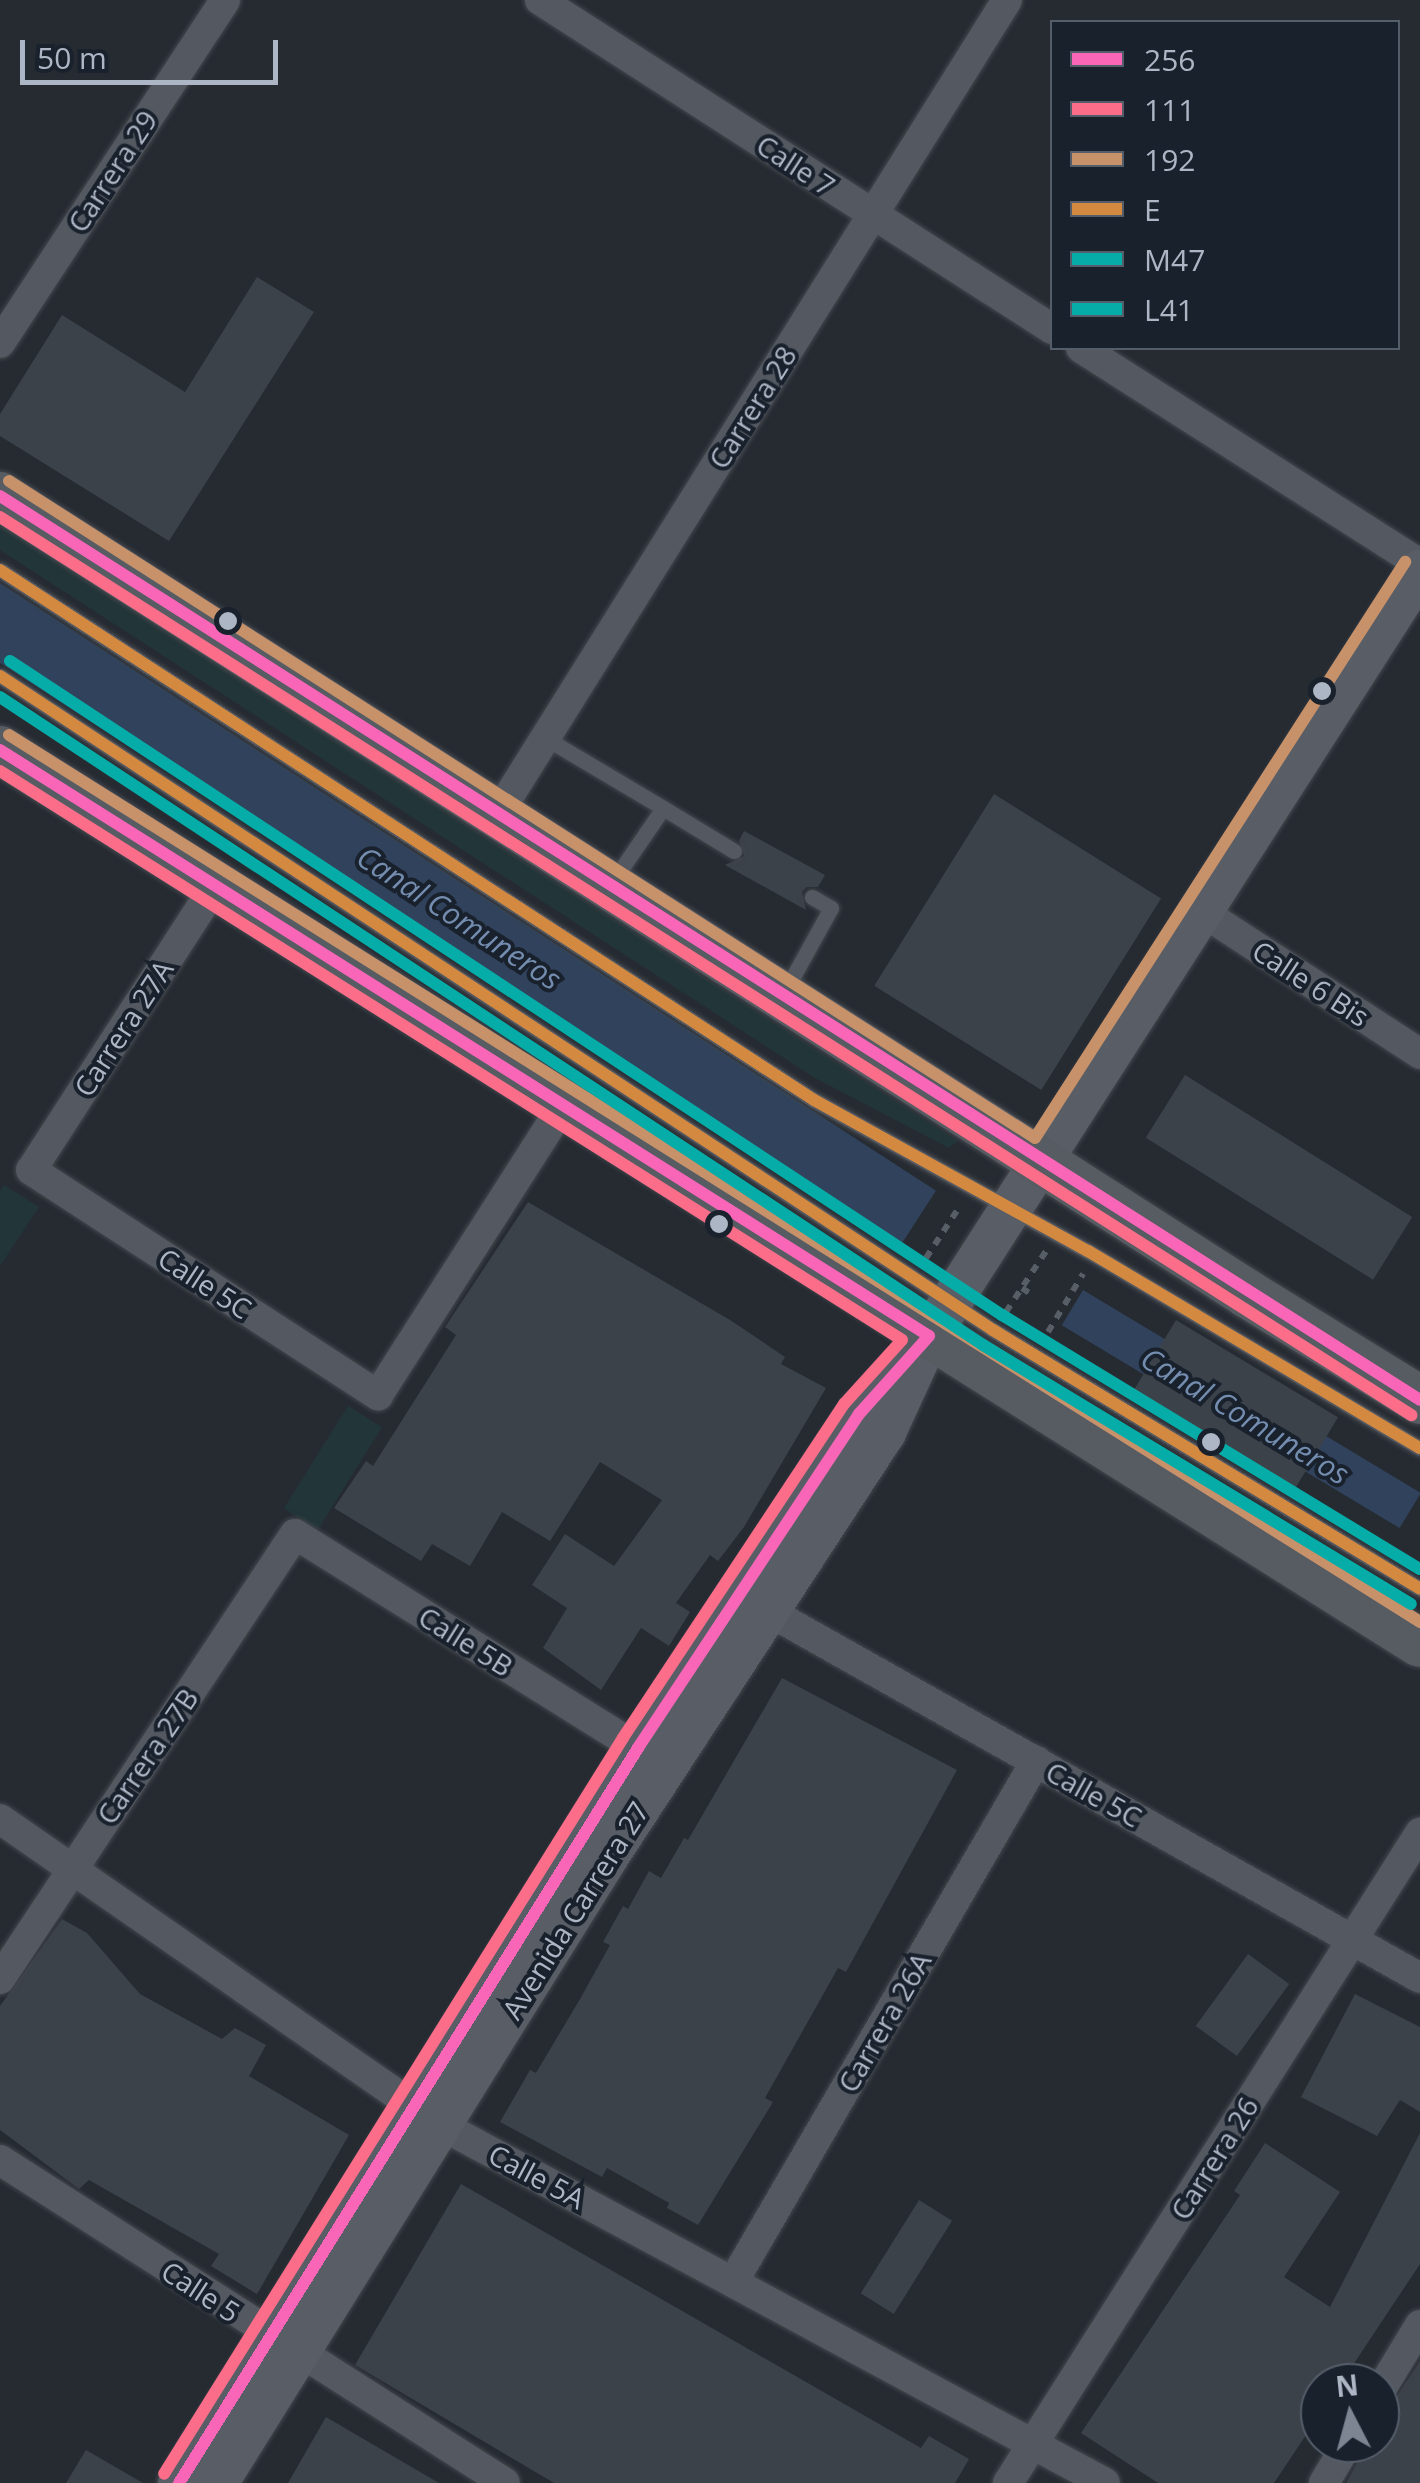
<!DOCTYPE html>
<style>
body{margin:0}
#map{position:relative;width:1420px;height:2483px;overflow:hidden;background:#262b32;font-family:"Open Sans",sans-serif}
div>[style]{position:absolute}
.green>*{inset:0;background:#223538;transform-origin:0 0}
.water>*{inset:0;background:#31435c;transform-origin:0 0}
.building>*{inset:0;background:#3c4249;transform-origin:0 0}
.path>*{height:6px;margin-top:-3px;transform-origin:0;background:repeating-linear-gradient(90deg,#585e65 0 8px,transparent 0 16px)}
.roads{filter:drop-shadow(0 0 2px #44474d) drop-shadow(0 0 2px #44474d)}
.service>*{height:15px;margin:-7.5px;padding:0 7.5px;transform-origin:7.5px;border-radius:7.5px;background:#545961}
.minor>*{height:30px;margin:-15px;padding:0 15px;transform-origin:15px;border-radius:15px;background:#545961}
.secondary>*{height:42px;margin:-21px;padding:0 21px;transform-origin:21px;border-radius:21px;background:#595e66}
.primary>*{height:48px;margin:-24px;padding:0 24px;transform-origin:24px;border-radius:24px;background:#575c63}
.bus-1>*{height:12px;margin:-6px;padding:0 6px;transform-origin:6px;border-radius:6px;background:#fa66b7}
.bus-2>*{height:12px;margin:-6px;padding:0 6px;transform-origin:6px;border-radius:6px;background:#fb6d88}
.bus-3>*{height:12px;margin:-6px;padding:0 6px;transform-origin:6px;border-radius:6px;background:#c7916a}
.bus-4>*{height:12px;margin:-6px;padding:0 6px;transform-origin:6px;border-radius:6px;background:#d38940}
.bus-5>*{height:12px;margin:-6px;padding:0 6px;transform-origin:6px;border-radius:6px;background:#06ada8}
.bus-6>*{height:12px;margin:-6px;padding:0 6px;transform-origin:6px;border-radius:6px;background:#06ada8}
.dots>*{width:28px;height:28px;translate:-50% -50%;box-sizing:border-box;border:5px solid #19212d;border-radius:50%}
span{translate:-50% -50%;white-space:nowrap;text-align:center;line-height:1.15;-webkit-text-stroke:8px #19212d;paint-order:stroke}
.street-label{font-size:28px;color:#adb6c5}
.water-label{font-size:30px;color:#748daf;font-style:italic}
.legend{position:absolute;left:1050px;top:20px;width:350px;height:330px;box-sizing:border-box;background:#19212d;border:2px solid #545d6a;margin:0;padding:12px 18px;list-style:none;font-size:30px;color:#adb6c5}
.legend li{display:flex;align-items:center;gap:20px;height:50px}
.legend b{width:50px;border:2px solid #545d6a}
.north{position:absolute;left:1300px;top:2363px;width:100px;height:100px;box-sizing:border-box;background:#19212d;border:2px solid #545d6a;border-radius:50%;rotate:354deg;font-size:28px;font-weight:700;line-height:40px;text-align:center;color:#adb6c5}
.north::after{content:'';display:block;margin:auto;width:35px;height:45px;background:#7e8592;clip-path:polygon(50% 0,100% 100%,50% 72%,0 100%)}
.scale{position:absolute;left:20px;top:40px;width:258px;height:45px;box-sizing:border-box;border:5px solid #adb6c5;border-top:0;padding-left:12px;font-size:30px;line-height:35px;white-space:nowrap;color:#adb6c5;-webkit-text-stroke:8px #19212d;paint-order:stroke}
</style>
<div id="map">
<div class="green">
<div style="clip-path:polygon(0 524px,958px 1141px,949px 1148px,815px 1078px,0 550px)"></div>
<div style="clip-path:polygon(4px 1185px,39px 1207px,0 1266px,0 1191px)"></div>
<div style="left:348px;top:1406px;width:40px;height:121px;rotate:32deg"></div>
</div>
<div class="water">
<div style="left:0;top:583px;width:1116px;height:67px;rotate:33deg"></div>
<div style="left:1083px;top:1290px;width:394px;height:41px;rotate:31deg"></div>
</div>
<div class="building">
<div style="clip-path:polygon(257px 277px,314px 312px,169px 541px,0 436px,0 414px,62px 315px,185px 392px)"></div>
<div style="left:994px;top:794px;width:197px;height:226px;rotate:32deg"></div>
<div style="clip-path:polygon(744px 831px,825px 875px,818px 887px,807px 887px,802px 892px,806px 910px,725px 865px,744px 856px,739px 841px)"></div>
<div style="left:1185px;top:1075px;width:268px;height:74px;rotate:32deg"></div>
<div style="clip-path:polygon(528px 1202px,730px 1320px,785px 1357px,781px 1364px,826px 1388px,744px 1527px,718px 1561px,710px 1555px,676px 1603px,690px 1612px,669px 1646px,641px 1628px,601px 1690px,543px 1648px,567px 1608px,532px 1585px,565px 1534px,614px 1566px,662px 1500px,600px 1462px,550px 1541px,502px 1512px,470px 1566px,432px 1544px,421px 1561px,334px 1508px,366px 1461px,373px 1466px,456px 1335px,445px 1327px)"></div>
<div style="left:1176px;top:1320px;width:189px;height:86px;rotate:31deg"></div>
<div style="clip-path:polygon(782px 1678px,957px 1770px,846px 1972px,838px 1968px,765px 2098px,773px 2102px,698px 2225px,667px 2208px,669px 2203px,607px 2168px,602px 2177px,500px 2122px,530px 2070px,536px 2073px,580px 1999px,610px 1945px,603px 1942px,623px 1906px,628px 1909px,649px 1871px,661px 1878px,684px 1838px,688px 1840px)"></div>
<div style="clip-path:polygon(62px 1919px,87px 1933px,140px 1994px,222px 2039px,235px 2028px,266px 2045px,249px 2076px,349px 2135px,257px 2294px,211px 2266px,219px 2254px,89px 2180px,79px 2189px,0 2130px,0 2006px)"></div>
<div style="left:1248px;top:1954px;width:51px;height:89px;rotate:36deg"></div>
<div style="clip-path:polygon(1355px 1994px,1420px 2027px,1420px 2112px,1400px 2100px,1377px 2136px,1301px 2097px)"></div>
<div style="clip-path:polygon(1420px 2133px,1420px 2264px,1341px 2383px,1320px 2383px,1320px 2414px,1274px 2483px,1158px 2483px,1081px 2433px,1240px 2195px,1234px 2191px,1265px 2143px,1340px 2192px,1284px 2277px,1330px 2307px)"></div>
<div style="clip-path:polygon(461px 2184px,921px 2448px,929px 2436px,969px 2459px,955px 2483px,554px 2483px,355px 2365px)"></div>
<div style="left:919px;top:2200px;width:39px;height:110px;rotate:32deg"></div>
<div style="clip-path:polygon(1420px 2361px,1420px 2483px,1346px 2483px,1368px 2443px,1380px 2443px,1380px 2422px)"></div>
<div style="clip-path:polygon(326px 2417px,439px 2483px,288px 2483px)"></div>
<div style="clip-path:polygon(86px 2450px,143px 2483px,66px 2483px)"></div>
</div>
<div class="path">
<div style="left:926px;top:1258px;width:62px;rotate:-56.8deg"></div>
<div style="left:1022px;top:1288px;width:12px;rotate:35deg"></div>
<div style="left:1006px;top:1312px;width:73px;rotate:-56.7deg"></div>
<div style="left:1048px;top:1332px;width:68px;rotate:-58.9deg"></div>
</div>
<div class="roads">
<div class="service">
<div style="left:0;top:570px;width:971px;rotate:33.07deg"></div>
<div style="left:814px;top:1100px;width:313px;rotate:28.9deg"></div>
<div style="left:1088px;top:1251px;width:386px;rotate:30.7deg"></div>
<div style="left:0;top:676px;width:1189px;rotate:33.37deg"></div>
<div style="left:993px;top:1330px;width:499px;rotate:31.2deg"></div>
<div style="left:547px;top:739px;width:135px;rotate:30.7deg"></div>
<div style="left:613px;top:881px;width:88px;rotate:-55.6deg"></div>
<div style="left:663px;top:808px;width:83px;rotate:31.2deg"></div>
<div style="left:784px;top:993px;width:97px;rotate:-61.1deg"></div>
<div style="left:831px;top:908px;width:22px;rotate:-150deg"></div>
</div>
<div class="minor">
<div style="left:540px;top:0;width:609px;rotate:32.72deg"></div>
<div style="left:0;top:343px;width:410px;rotate:-56.7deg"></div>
<div style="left:1081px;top:348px;width:402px;rotate:32.5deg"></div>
<div style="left:497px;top:815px;width:961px;rotate:-57.96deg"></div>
<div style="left:215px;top:886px;width:338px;rotate:122.9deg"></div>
<div style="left:31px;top:1170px;width:414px;rotate:33deg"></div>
<div style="left:378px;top:1395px;width:343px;rotate:-57.4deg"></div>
<div style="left:1201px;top:911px;width:262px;rotate:33.1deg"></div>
<div style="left:768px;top:1611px;width:748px;rotate:29.37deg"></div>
<div style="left:0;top:1819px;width:537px;rotate:34.76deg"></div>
<div style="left:441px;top:2125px;width:754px;rotate:28.33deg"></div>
<div style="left:0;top:1979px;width:534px;rotate:-56.46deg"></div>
<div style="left:295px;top:1534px;width:404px;rotate:32deg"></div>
<div style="left:0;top:2160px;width:599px;rotate:32.6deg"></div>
<div style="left:733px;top:2282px;width:603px;rotate:-59.82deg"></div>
<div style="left:1380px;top:2391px;width:77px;rotate:-58.8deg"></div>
<div style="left:1008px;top:2483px;width:770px;rotate:-57.63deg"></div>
<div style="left:1324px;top:2483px;width:47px;rotate:-59deg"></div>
</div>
<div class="secondary">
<div style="left:179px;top:2483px;width:867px;rotate:-58.02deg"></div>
<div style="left:638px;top:1748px;width:400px;rotate:-56.5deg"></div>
<div style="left:859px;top:1414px;width:64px;rotate:-47.5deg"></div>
<div style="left:217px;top:2483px;width:735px;rotate:-58.06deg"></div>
<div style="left:606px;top:1859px;width:510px;rotate:-56.84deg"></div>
<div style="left:885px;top:1432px;width:106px;rotate:-65.4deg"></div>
<div style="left:929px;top:1336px;width:909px;rotate:-57.31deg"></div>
</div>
<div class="primary">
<div style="left:0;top:496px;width:1479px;rotate:32.6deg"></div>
<div style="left:1246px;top:1293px;width:204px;rotate:31.6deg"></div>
<div style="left:0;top:750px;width:1677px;rotate:32.16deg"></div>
</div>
</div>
<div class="bus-1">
<div style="left:0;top:496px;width:1683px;rotate:32.48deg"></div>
<div style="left:0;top:750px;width:1098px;rotate:32.24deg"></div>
<div style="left:929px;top:1336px;width:105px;rotate:131.9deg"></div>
<div style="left:859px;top:1414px;width:400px;rotate:123.5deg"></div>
<div style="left:638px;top:1748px;width:867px;rotate:121.98deg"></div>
</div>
<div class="bus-2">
<div style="left:0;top:517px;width:1673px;rotate:32.47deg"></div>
<div style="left:0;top:771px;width:1066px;rotate:32.24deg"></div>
<div style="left:902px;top:1340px;width:86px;rotate:132.2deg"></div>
<div style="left:844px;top:1404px;width:400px;rotate:123.5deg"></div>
<div style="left:623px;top:1738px;width:867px;rotate:121.95deg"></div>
</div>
<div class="bus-3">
<div style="left:9px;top:481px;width:1218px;rotate:32.63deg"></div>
<div style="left:1035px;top:1138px;width:685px;rotate:-57.28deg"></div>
<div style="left:9px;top:735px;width:1667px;rotate:32.15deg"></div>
</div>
<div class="bus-4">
<div style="left:0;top:570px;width:971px;rotate:33.07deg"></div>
<div style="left:814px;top:1100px;width:313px;rotate:28.9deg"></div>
<div style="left:1088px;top:1251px;width:386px;rotate:30.7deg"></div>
<div style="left:0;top:676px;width:1189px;rotate:33.37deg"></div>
<div style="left:993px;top:1330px;width:499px;rotate:31.2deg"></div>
</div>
<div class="bus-5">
<div style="left:0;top:697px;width:1177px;rotate:33.39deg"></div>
<div style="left:983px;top:1345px;width:500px;rotate:31.18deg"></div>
</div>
<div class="bus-6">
<div style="left:10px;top:661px;width:1188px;rotate:33.4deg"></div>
<div style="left:1002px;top:1315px;width:489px;rotate:31.3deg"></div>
</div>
<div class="dots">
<div style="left:228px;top:621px;background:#adb6c5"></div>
<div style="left:1322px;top:691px;background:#adb6c5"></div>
<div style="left:719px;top:1224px;background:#adb6c5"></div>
<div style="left:1211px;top:1442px;background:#adb6c5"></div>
</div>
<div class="street-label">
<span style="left:796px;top:165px;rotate:33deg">Calle 7</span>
<span style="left:112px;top:171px;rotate:-57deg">Carrera 29</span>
<span style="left:752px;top:407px;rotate:-58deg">Carrera 28</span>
<span style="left:1311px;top:983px;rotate:33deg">Calle 6 Bis</span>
<span style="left:123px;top:1028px;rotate:-57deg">Carrera 27A</span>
<span style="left:205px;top:1283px;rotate:33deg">Calle 5C</span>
<span style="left:466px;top:1641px;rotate:32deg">Calle 5B</span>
<span style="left:147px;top:1756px;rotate:-56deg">Carrera 27B</span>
<span style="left:1094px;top:1794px;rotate:29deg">Calle 5C</span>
<span style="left:575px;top:1910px;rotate:-58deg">Avenida Carrera 27</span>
<span style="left:884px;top:2022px;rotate:-60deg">Carrera 26A</span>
<span style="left:1214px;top:2158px;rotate:-58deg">Carrera 26</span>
<span style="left:537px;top:2176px;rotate:28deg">Calle 5A</span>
<span style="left:201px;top:2291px;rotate:33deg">Calle 5</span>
</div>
<div class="water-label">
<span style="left:459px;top:918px;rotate:33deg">Canal Comuneros</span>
<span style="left:1245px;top:1416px;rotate:31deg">Canal Comuneros</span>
</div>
<ul class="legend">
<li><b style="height:12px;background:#fa66b7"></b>256</li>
<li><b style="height:12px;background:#fb6d88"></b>111</li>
<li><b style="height:12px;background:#c7916a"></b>192</li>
<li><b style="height:12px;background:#d38940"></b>E</li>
<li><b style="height:12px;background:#06ada8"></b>M47</li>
<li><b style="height:12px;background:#06ada8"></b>L41</li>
</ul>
<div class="north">N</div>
<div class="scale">50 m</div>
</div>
